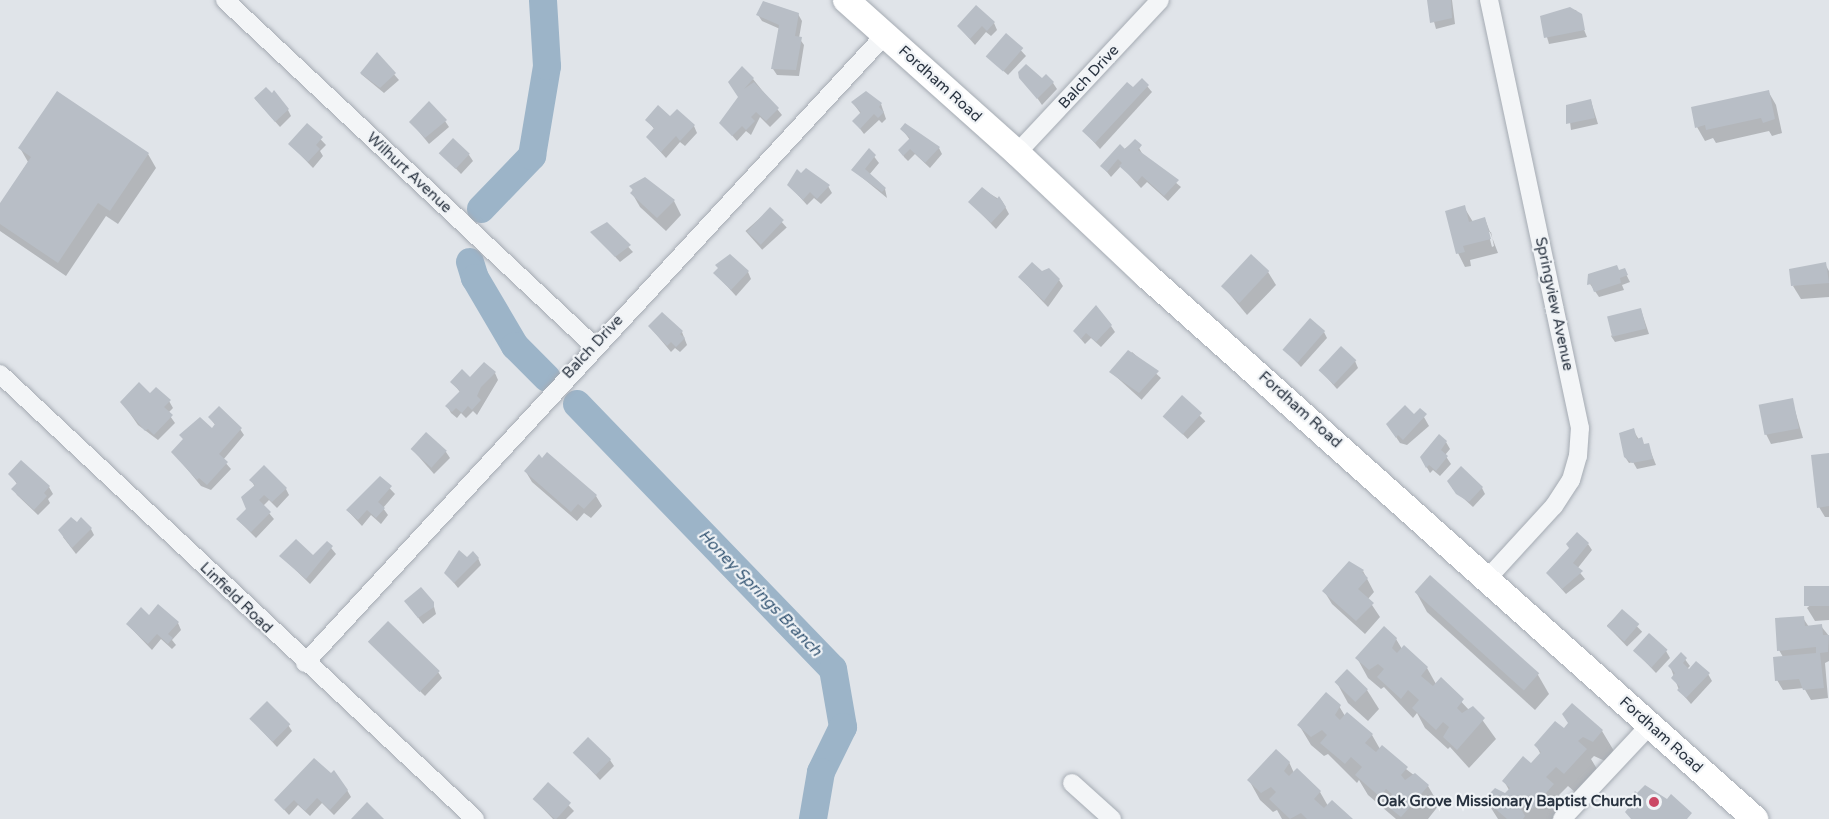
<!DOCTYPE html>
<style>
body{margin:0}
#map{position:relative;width:1829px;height:819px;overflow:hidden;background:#e0e4e9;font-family:"Varela Round",sans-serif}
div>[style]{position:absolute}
.shadow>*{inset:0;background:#0003;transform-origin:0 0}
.river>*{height:28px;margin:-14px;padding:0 14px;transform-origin:14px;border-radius:14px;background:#9cb4c8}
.building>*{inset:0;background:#b8bec6;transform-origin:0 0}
.roads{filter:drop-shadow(0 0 2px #a5abb3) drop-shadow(0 0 2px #a5abb3)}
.street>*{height:18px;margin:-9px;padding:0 9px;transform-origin:9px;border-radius:9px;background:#f3f5f7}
.secondary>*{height:26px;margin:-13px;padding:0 13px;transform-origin:13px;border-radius:13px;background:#fff}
.dots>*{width:16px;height:16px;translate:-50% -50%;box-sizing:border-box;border:3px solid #f0f3f6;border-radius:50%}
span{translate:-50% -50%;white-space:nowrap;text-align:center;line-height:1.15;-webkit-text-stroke:4.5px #f0f3f6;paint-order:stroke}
.street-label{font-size:15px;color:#293340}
.poi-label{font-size:15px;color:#293340;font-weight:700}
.right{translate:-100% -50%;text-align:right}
.water-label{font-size:16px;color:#345573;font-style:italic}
</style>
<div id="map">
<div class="shadow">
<div style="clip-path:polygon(1428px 0,1452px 0,1455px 24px,1436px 29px)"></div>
<div style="clip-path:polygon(1576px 10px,1587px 37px,1549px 44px,1541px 17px)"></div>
<div style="clip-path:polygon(798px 14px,802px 21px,799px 38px,804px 45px,799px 76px,777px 75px,773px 69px,780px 29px,762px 21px,758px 15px)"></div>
<div style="clip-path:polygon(994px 23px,997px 30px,991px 36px,986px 32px,975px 45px,960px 28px)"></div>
<div style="clip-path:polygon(1007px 35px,1026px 56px,1008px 75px,989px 58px)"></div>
<div style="clip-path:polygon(377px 55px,399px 80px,384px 93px,361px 74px)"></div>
<div style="clip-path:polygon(753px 79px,782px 115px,770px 127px,760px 117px,751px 135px,746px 131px,737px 141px,721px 123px,739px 97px,733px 88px)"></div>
<div style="clip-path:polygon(1024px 79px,1053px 83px,1057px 89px,1042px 105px)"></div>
<div style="clip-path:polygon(1142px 80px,1152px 92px,1100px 149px,1084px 131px)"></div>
<div style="clip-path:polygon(1768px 91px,1776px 105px,1782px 133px,1772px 136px,1769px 131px,1716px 143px,1713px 138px,1705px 141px,1697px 127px)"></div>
<div style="clip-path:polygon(255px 99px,288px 110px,291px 116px,280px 127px)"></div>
<div style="clip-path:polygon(1591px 101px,1598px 124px,1571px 130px,1568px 106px)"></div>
<div style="clip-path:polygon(853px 103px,881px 104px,886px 119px,882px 123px,879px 120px,864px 134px,854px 121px,861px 114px)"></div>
<div style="clip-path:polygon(670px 118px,694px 126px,697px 133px,685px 146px,680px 142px,666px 158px,648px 138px,655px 130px,647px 120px)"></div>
<div style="clip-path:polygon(445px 121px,449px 127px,429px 144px,411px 122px)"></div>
<div style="clip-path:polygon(307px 125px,326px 145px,320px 151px,323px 156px,313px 168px,290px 144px)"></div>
<div style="clip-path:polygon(902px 129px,939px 148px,942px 154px,930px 168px,915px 154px,908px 161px,904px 157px,900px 150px,910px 140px)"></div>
<div style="clip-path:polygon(1135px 141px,1143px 155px,1181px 187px,1168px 201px,1147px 182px,1141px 188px,1121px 166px,1111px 177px,1102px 166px)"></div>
<div style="clip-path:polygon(20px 148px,148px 154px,156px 168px,118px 224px,106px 216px,66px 276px,0 231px,0 206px,28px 162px)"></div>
<div style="clip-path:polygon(869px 150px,879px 163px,869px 175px,885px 189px,887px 198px,853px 170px)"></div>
<div style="clip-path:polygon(441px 153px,469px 155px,473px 161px,461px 174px)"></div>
<div style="clip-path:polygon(634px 183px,674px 201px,681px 215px,666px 231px,640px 207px,632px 193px)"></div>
<div style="clip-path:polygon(789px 185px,828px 186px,832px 193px,821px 204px,814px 198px,807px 205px)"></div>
<div style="clip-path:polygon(982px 189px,1002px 201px,1009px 214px,996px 229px,970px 202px)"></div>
<div style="clip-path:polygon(evenodd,1464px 207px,1473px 222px,1485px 219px,1498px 253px,1470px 260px,1471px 266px,1465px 267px,1458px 253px,1464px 207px,1488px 232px,1491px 232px,1494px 246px,1492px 247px,1488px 232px)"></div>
<div style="left:770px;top:209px;width:25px;height:33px;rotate:48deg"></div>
<div style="clip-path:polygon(607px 224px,633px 252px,620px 262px,592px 232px)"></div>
<div style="clip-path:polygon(1825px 264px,1829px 271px,1829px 297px,1801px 299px,1793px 286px)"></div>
<div style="clip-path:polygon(1624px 270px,1630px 282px,1622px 285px,1624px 290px,1599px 297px,1588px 281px)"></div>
<div style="clip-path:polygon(748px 272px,751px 279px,736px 296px,715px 273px)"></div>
<div style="clip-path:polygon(1268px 272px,1276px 285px,1247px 315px,1223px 286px)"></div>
<div style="clip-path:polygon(1042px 273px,1059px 280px,1063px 286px,1048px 307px,1020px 278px)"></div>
<div style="clip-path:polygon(1641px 310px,1649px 334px,1615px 342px,1611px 336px)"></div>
<div style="clip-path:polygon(1111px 326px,1115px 332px,1101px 347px,1091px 338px,1085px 344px,1074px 331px)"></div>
<div style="clip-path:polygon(650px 327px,682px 332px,687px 345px,680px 352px,675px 348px,671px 352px)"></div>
<div style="clip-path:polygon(1324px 332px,1327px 338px,1301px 367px,1284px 349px)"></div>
<div style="left:1132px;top:352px;width:39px;height:29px;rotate:42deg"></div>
<div style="clip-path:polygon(1355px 361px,1358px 368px,1337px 389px,1320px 370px)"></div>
<div style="clip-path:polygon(495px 373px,498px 380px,477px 415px,473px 411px,466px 418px,461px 413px,457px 418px,451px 413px,447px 406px,460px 392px,452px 382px)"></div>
<div style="clip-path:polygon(151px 395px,169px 401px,173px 408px,168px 413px,175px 423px,158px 440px,138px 425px,122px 402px)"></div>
<div style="left:1182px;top:398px;width:33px;height:25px;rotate:45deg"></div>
<div style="clip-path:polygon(1792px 400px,1803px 438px,1771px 444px,1766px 434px)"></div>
<div style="clip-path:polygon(1420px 410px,1429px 426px,1407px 445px,1400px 443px,1392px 431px)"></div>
<div style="clip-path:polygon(210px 418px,240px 429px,244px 435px,223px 460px,231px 469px,211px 490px,201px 486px,173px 452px,184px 440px,181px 436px,212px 430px,216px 426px)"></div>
<div style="clip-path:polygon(1633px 430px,1643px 446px,1648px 445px,1656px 465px,1637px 469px,1633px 462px,1629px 463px,1625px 457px)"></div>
<div style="clip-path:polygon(1446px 442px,1450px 449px,1445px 455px,1451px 464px,1440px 476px,1433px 470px,1430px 473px,1421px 457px)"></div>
<div style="clip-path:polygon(412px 449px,446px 452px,450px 458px,434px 474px)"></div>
<div style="clip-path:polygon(1829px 455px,1829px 517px,1825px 517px,1819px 507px)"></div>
<div style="clip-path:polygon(526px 472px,596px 496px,602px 506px,591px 518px,584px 513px,577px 521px,532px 482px)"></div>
<div style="clip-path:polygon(10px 474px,49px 487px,53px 494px,48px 499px,50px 503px,38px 515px,17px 495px,13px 489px,17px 484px)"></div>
<div style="clip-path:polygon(380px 478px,395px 494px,383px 508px,388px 515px,381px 524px,371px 515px,362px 526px,348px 511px)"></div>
<div style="clip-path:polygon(251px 480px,286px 489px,289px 495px,277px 508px,269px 500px,263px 506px,274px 519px,256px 538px,238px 520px,248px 509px,255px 487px)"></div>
<div style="clip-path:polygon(1452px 488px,1482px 488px,1485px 494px,1473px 507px)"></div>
<div style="clip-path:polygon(77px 524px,91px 529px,94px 535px,76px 554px,63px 537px)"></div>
<div style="clip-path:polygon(327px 543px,336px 554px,310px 584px,281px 556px,314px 557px)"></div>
<div style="clip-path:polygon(1588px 544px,1592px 550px,1577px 569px,1585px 579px,1566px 594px,1548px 574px)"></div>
<div style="clip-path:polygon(459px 552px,467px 559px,478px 558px,481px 565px,458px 588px,446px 573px)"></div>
<div style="clip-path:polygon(1363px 571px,1374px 592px,1368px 599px,1380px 617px,1365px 634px,1332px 604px,1324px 591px)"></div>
<div style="clip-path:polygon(1829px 588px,1829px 620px,1815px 621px,1807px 608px)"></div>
<div style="clip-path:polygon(1416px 592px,1538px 675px,1549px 694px,1535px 710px,1427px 612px)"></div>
<div style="clip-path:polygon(406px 602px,433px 603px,436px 614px,423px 624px)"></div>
<div style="left:1622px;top:611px;width:29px;height:21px;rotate:46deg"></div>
<div style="clip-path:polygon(149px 617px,178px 623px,181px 630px,172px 640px,176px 645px,172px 649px,161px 639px,152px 650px,127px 624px)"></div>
<div style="clip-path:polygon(1803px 618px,1809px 627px,1821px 626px,1829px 636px,1829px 661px,1825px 663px,1828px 698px,1811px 700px,1804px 688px,1783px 690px,1777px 680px,1783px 657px,1779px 650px)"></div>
<div style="clip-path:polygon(1396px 639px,1402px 649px,1427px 668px,1436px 684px,1441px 680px,1469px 710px,1473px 707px,1496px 739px,1469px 768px,1450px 747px,1448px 749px,1425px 728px,1417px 713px,1413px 718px,1384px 687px,1381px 689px,1368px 678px,1357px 658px)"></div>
<div style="clip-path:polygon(370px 642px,438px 672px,442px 678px,425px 696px)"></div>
<div style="clip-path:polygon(1635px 651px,1666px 651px,1670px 658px,1656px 673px)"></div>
<div style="clip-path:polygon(1681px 654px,1690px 666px,1687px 669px,1708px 674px,1712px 681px,1691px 704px,1679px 690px,1670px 666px)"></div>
<div style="clip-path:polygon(1337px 683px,1367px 690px,1379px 709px,1368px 721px,1348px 703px)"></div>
<div style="clip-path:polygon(1572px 705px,1602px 731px,1614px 751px,1605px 761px,1594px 756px,1591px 759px,1597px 769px,1576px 793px,1568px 786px,1559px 795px,1565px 805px,1552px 819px,1498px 819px,1486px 800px,1505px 795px,1509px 790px,1504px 781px,1532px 766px,1541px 755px,1536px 745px,1564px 730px,1570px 724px)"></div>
<div style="clip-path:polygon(1339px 706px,1345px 716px,1372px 735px,1380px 749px,1428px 786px,1439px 805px,1428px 819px,1396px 819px,1368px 795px,1359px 780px,1357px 783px,1328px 754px,1324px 756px,1311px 745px,1299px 725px)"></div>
<div style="clip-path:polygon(251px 719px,288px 725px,292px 731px,277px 747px)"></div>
<div style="clip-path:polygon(575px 753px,610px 760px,614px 766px,600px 780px)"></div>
<div style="clip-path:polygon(1289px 762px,1294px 773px,1297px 771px,1320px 792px,1328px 806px,1350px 819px,1282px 819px,1277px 810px,1273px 812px,1260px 800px,1249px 780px)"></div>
<div style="clip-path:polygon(548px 784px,574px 811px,566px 819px,553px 819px,534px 799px)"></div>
<div style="clip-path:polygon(347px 790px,351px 797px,334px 815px,322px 803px,310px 816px,298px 805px,289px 815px,276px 801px)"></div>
</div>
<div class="river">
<div style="left:481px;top:209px;width:74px;rotate:-46.1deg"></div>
<div style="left:532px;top:156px;width:91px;rotate:-80.5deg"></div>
<div style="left:547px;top:66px;width:66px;rotate:-93.5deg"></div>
<div style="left:470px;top:262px;width:17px;rotate:73deg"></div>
<div style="left:475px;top:278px;width:79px;rotate:59.5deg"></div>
<div style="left:515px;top:346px;width:45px;rotate:45deg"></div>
<div style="left:577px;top:404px;width:368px;rotate:46deg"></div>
<div style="left:833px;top:669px;width:59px;rotate:80.2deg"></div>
<div style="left:843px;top:727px;width:50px;rotate:116.1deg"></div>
<div style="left:821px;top:772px;width:48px;rotate:99.7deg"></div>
</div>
<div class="building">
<div style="clip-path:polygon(1427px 0,1451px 0,1452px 18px,1430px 23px)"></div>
<div style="clip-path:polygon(763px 1px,799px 13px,795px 36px,802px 37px,796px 70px,771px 69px,779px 25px,756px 15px)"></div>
<div style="clip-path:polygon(976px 5px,995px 22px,987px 31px,982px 26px,970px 39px,957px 26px)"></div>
<div style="clip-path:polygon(1570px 7px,1582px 14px,1585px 30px,1544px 38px,1540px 16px)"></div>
<div style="left:1006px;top:33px;width:23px;height:31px;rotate:41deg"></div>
<div style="clip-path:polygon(377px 52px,396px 73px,380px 88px,360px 73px)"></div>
<div style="clip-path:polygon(1026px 64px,1042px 78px,1046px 74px,1054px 82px,1037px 99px,1019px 78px,1018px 72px)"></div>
<div style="clip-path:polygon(742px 66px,754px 78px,744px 89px,754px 82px,779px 108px,766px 121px,756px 112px,751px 117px,755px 121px,746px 130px,742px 126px,732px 136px,719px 123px,738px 97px,728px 82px)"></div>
<div style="clip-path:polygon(1142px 78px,1149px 85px,1095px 143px,1082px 131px,1127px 82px,1133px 87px)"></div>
<div style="clip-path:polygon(266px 87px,272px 93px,274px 90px,289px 109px,275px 122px,254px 98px)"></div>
<div style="clip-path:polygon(1769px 90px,1775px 119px,1763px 123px,1761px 118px,1706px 130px,1705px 125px,1695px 128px,1691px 107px)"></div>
<div style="clip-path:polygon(57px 91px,149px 153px,110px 211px,98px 203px,58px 263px,0 224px,0 203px,31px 157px,18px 148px)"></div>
<div style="clip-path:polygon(866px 91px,882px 103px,879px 107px,884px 112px,878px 118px,874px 114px,860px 129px,852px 121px,861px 112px,851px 102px)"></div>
<div style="clip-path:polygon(1591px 99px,1595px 118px,1566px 124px,1566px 105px)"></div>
<div style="clip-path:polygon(429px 101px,447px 120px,425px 138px,409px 122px)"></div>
<div style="clip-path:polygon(658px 105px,670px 116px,677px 109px,695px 125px,680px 141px,676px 136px,661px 152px,646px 137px,654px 128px,645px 120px)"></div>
<div style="clip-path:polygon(307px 123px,323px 137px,316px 145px,320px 149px,308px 162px,288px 144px)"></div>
<div style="clip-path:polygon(905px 123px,940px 147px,925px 163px,910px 149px,903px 156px,898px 150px,910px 138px,900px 129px)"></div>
<div style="left:453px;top:138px;width:23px;height:21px;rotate:43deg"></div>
<div style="clip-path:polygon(1135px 139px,1142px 145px,1138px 150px,1179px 180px,1164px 196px,1142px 176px,1137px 182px,1119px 166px,1122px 163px,1118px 159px,1107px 172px,1100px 166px,1120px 144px,1125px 149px)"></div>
<div style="clip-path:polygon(869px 148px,876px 155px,865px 169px,886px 188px,882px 192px,851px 170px)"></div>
<div style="clip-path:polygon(806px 168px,830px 185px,817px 199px,810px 192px,803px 200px,787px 185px,797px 169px,801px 173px)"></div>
<div style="clip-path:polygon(645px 177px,675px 200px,657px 218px,630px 193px,633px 190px,629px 186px)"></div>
<div style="clip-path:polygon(982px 187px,997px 199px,999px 196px,1006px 207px,991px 223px,968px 202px)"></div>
<div style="clip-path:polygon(1465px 205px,1469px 222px,1485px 217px,1491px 239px,1463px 246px,1465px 252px,1456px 254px,1445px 211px)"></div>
<div style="left:770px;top:207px;width:19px;height:34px;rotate:43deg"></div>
<div style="clip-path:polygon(607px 222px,631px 245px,615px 257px,590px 232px)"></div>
<div style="clip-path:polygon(730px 254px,749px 271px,731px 290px,713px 273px,718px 268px,715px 265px)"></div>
<div style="left:1251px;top:254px;width:25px;height:44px;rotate:43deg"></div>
<div style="clip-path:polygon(1032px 262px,1042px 271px,1049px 268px,1060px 279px,1044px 301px,1018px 277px)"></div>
<div style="clip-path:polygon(1826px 262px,1829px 283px,1791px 286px,1789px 269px)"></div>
<div style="clip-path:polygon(1617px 265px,1619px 270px,1625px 268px,1628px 275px,1620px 278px,1621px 283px,1594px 292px,1591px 284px,1587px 285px,1588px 274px)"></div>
<div style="clip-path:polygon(1096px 305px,1112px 325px,1096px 342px,1086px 333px,1081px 339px,1073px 331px)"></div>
<div style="left:1641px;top:308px;width:21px;height:35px;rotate:76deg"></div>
<div style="clip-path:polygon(662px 312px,683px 331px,680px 334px,685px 338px,676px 347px,671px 342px,667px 346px,648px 326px)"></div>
<div style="left:1310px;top:318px;width:20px;height:42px;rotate:41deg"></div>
<div style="left:1341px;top:346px;width:21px;height:33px;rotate:43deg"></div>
<div style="clip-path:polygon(1128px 350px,1159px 371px,1139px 393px,1109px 372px)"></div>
<div style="clip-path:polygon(484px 362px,496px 372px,481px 387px,477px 396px,481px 400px,472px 410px,468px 406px,462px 413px,456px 408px,452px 412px,445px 406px,460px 391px,450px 382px,462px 369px,470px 377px)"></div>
<div style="clip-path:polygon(139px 382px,150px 393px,156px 387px,171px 400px,164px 407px,173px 415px,154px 435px,148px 429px,145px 431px,120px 402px)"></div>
<div style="left:1182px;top:395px;width:27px;height:29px;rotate:42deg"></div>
<div style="left:1793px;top:398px;width:31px;height:35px;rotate:79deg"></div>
<div style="clip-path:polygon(1405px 405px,1414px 414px,1420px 408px,1427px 414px,1403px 440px,1398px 435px,1396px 438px,1386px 424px)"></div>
<div style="clip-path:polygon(219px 406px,242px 428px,219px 454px,228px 462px,207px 485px,199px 478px,197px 480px,171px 452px,183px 439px,179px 435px,200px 417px,212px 428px,215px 424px,208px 417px)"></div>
<div style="clip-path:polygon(1634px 428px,1637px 439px,1642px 437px,1644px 444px,1649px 443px,1653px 459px,1632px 463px,1624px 457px,1619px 433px)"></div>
<div style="left:426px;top:432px;width:28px;height:23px;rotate:42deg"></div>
<div style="clip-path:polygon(1439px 434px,1447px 441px,1441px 450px,1448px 456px,1436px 471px,1429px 465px,1426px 468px,1420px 457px)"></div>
<div style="clip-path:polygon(547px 452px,597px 495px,584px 509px,578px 504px,571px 512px,524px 471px,539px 454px,542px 458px)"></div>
<div style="clip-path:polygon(1829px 453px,1829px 506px,1817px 508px,1811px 455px)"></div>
<div style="clip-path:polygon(21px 460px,50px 486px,44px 493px,47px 496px,34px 510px,11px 489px,17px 483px,8px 474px)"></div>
<div style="clip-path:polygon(264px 465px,287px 488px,272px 502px,264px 495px,259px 500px,271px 512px,251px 532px,236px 519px,246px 509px,241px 497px,255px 485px,249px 480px)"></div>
<div style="clip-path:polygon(1461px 466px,1483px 487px,1469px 502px,1456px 494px,1447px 481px)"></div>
<div style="clip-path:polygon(380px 476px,392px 486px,378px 502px,385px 508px,376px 518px,367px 510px,358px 520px,346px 510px)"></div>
<div style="clip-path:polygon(71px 517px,77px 522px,81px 517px,92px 528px,72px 548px,58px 530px)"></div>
<div style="clip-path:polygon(1577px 532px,1589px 543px,1573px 563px,1583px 571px,1562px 589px,1546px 573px,1569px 548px,1566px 544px)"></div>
<div style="clip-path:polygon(296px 539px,313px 555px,327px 541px,333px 546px,306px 579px,279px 556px)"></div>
<div style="clip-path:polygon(459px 550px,467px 557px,473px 551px,479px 558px,454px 583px,444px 573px)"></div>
<div style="clip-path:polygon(1349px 561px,1364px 570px,1362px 572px,1368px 578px,1358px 589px,1374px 603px,1356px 621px,1322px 591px)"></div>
<div style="left:1430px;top:575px;width:147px;height:23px;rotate:42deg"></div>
<div style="left:1829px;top:586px;width:20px;height:25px;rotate:90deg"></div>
<div style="clip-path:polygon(421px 587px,434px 602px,434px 607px,418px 618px,404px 601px)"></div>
<div style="clip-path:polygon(158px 604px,179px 622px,168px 634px,173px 638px,168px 644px,157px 634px,148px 644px,126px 624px,141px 607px,149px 615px)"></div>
<div style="left:1622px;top:609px;width:23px;height:23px;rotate:41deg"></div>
<div style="clip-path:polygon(1804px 616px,1805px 626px,1822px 624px,1823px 635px,1829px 635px,1828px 652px,1820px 653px,1824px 688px,1803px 690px,1799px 679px,1775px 681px,1773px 657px,1816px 653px,1816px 647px,1777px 651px,1775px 618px)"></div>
<div style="left:388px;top:621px;width:72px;height:29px;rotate:44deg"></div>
<div style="clip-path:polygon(1384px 626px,1397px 638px,1392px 648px,1397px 653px,1404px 645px,1428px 667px,1421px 676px,1433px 686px,1441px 677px,1464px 699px,1457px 708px,1462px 713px,1473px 706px,1485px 718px,1457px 750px,1443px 737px,1449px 727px,1443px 722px,1436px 730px,1412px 708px,1419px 700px,1408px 690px,1401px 699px,1377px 677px,1384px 669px,1378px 664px,1369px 670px,1355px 658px)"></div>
<div style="left:1649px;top:633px;width:25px;height:24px;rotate:42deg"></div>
<div style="clip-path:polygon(1681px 652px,1687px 658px,1683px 663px,1689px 669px,1696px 661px,1710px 673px,1686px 698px,1677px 690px,1680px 687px,1671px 678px,1675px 673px,1668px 666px)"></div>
<div style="left:1347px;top:669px;width:29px;height:18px;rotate:44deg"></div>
<div style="clip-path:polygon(1326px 692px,1341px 705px,1335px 715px,1340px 720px,1347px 712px,1373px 734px,1365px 743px,1376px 752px,1382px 745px,1408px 767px,1401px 775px,1405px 780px,1415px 773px,1429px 785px,1401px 817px,1386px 805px,1392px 794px,1386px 789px,1380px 797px,1355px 775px,1362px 767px,1351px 757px,1345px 764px,1320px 743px,1327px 735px,1322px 730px,1311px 737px,1297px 725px)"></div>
<div style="left:267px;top:701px;width:33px;height:25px;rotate:45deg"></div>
<div style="clip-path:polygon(1572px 703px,1603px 730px,1593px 742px,1583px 737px,1578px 741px,1587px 749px,1564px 774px,1556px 767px,1546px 777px,1554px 784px,1532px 809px,1524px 802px,1520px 807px,1525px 816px,1523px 819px,1507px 819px,1484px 799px,1495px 788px,1505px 793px,1510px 788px,1502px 781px,1523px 756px,1531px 763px,1541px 752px,1534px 745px,1555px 721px,1564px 728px,1568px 723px,1562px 714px)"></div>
<div style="left:588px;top:737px;width:32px;height:22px;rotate:44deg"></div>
<div style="clip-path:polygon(1276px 749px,1290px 762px,1284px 771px,1289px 776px,1297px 768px,1321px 791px,1314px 799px,1324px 808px,1332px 800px,1353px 819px,1307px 819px,1301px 813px,1290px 819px,1269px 799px,1276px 792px,1271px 787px,1261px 793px,1247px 780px)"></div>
<div style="clip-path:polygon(314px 758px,331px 773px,334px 770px,348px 790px,330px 810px,317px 798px,305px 811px,294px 800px,284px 810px,274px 800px)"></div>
<div style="left:548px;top:782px;width:31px;height:23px;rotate:42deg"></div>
<div style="clip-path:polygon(1645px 785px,1667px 799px,1671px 794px,1692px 813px,1687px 819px,1631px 819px,1625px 812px,1629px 807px,1626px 805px,1635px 791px,1637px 793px)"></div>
<div style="clip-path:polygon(367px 802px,384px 819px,351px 819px)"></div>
</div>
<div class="roads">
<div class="street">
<div style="left:225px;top:0;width:506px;rotate:43.16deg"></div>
<div style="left:1017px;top:153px;width:209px;rotate:-46.9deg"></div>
<div style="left:0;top:374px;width:651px;rotate:43.13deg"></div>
<div style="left:1487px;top:579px;width:99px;rotate:-47.5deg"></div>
<div style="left:1554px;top:506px;width:31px;rotate:-57deg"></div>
<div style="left:1571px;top:480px;width:25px;rotate:-74deg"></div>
<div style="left:1578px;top:456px;width:28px;rotate:-86deg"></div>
<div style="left:1580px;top:428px;width:438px;rotate:-102deg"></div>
<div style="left:305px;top:663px;width:855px;rotate:-47.28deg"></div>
<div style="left:1072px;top:783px;width:54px;rotate:42deg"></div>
<div style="left:1562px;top:819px;width:129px;rotate:-46.9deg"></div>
</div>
<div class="secondary">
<div style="left:846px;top:0;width:229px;rotate:41.8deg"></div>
<div style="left:1017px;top:153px;width:178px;rotate:43.4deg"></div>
<div style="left:1146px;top:275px;width:817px;rotate:41.77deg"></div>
</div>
</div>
<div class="dots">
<div style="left:1654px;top:802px;background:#cb4865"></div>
</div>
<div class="street-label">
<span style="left:1089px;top:77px;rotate:-47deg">Balch Drive</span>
<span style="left:940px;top:84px;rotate:42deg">Fordham Road</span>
<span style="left:409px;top:173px;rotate:43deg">Wilhurt Avenue</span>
<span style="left:1554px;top:304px;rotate:78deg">Springview Avenue</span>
<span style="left:593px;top:347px;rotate:-47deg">Balch Drive</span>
<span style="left:1300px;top:410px;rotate:42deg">Fordham Road</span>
<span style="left:236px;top:598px;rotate:44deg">Linfield Road</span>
<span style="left:1661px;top:735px;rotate:42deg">Fordham Road</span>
</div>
<div class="poi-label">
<span class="right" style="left:1642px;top:802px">Oak Grove Missionary Baptist Church</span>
</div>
<div class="water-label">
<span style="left:760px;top:593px;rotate:46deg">Honey Springs Branch</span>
</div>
</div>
